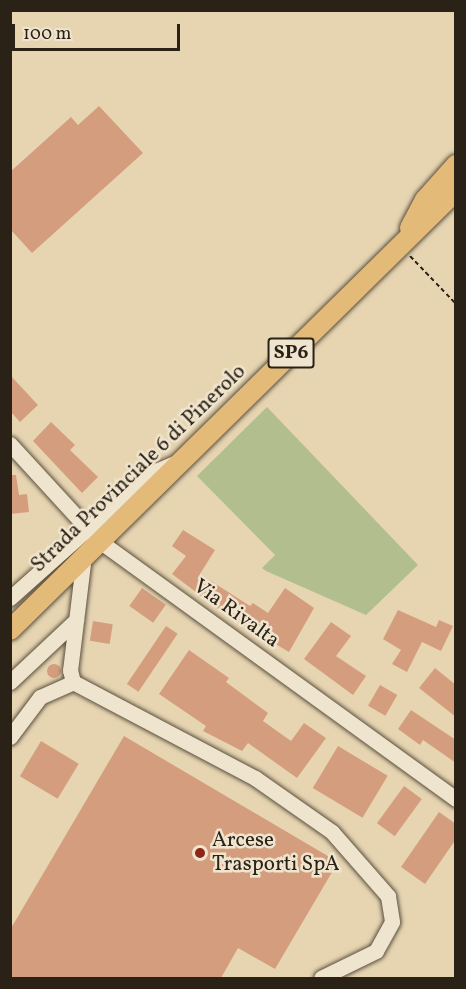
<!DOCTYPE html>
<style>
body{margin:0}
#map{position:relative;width:466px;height:989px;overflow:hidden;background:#e7d5b2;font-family:Vollkorn,serif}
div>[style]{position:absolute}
.green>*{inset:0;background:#b3be8e}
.building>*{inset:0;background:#d49e7e;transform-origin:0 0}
.round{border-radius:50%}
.path>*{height:2px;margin-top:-1px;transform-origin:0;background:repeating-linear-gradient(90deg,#2b2217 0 4.5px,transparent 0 7.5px)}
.roads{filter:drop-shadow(0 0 2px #5a4f3e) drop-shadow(0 0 2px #5a4f3e)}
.minor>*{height:15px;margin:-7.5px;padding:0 7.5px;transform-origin:7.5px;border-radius:7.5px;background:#efe4cd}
.major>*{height:20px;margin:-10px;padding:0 10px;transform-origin:10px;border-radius:10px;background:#e4ba79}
.dots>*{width:16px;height:16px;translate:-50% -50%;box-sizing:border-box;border:3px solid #efe4cd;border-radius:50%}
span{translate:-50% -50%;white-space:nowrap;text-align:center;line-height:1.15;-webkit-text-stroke:5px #efe4cd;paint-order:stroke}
.shield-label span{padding:2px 4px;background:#efe4cd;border:2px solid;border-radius:4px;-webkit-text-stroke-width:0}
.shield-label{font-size:20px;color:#2b2217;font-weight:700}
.street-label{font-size:21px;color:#2b2217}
.poi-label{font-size:21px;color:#2b2217}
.left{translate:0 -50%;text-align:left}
.frame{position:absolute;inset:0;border:12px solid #2b2217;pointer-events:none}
.scale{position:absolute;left:12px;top:24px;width:168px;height:27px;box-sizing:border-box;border:3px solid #2b2217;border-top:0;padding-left:8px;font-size:18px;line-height:21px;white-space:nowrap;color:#2b2217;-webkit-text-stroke:4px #efe4cd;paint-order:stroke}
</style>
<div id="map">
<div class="green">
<div style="clip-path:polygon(267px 407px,418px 565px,366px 615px,266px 571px,262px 568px,275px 555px,197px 476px)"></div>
</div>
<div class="building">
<div style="clip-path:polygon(99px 106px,143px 153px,32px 253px,10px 229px,10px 172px,71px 117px,78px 125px)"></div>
<div style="clip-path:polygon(10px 375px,38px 405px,20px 422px,10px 411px)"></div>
<div style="clip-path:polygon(51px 422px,75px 445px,70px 450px,98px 477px,82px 493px,33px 441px)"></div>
<div style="clip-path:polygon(10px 475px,16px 475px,19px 495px,27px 494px,29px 512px,10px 514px)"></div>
<div style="clip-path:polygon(183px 530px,215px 550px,200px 574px,250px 606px,253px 603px,268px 613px,285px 588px,314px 608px,289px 652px,225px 614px,172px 574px,186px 556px,172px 546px)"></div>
<div style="left:142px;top:588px;width:29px;height:22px;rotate:35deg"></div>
<div style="clip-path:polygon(398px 610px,436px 627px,439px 620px,453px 626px,441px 651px,422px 642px,407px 672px,392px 664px,401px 650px,383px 639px)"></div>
<div style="left:93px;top:621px;width:20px;height:20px;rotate:9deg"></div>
<div style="clip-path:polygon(331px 622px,351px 636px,336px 656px,366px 676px,353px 695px,304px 659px)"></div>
<div style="left:166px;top:626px;width:14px;height:70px;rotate:34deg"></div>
<div style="clip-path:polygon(189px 650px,229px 678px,226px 682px,268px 713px,263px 721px,291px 741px,304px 723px,326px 738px,297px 778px,248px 743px,242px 751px,203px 731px,206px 726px,159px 694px)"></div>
<div class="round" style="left:47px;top:664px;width:14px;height:14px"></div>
<div style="clip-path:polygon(435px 668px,456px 685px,456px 717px,419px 688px)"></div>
<div style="left:380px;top:685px;width:20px;height:24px;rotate:30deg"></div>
<div style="clip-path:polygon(411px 710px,456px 740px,456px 763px,423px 740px,420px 745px,398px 729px)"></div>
<div style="clip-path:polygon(124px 736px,338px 862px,275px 969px,238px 948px,221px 978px,10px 978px,10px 930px)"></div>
<div style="left:41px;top:741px;width:44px;height:41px;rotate:31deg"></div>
<div style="left:338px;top:746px;width:58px;height:49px;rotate:31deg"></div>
<div style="left:404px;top:786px;width:22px;height:46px;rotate:36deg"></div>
<div style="clip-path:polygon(439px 812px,456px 824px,456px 839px,425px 884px,401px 867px)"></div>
</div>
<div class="path">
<div style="left:410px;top:256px;width:66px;rotate:46.2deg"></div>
</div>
<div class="roads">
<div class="minor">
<div style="left:10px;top:444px;width:130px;rotate:47.5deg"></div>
<div style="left:98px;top:540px;width:442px;rotate:35.9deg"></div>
<div style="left:84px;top:555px;width:116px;rotate:96.9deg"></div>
<div style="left:70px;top:670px;width:12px;rotate:76deg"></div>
<div style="left:73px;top:682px;width:206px;rotate:27.8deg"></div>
<div style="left:255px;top:778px;width:94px;rotate:35deg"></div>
<div style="left:332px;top:832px;width:85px;rotate:48.8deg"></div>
<div style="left:388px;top:896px;width:26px;rotate:81deg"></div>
<div style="left:392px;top:922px;width:33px;rotate:119deg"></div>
<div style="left:376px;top:951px;width:61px;rotate:153.9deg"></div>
<div style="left:10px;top:598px;width:186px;rotate:-41.7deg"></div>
<div style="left:149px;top:474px;width:30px;rotate:-23deg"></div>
<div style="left:10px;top:682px;width:91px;rotate:-43.2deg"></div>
<div style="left:10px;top:737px;width:50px;rotate:-53.1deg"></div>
<div style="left:40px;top:697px;width:36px;rotate:-24deg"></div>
</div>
<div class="major">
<div style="left:410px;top:228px;width:32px;rotate:-62deg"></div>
<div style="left:425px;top:200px;width:47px;rotate:-48.5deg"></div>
<div style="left:10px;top:630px;width:626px;rotate:-44.55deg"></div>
</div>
</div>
<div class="dots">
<div style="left:200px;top:853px;background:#8f2418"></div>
</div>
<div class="shield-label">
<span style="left:291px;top:353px">SP6</span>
</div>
<div class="street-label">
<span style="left:139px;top:469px;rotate:-44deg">Strada Provinciale 6 di Pinerolo</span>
<span style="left:236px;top:614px;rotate:36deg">Via Rivalta</span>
</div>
<div class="poi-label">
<span class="left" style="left:212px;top:853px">Arcese<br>Trasporti SpA</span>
</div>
<div class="frame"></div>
<div class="scale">100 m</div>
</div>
